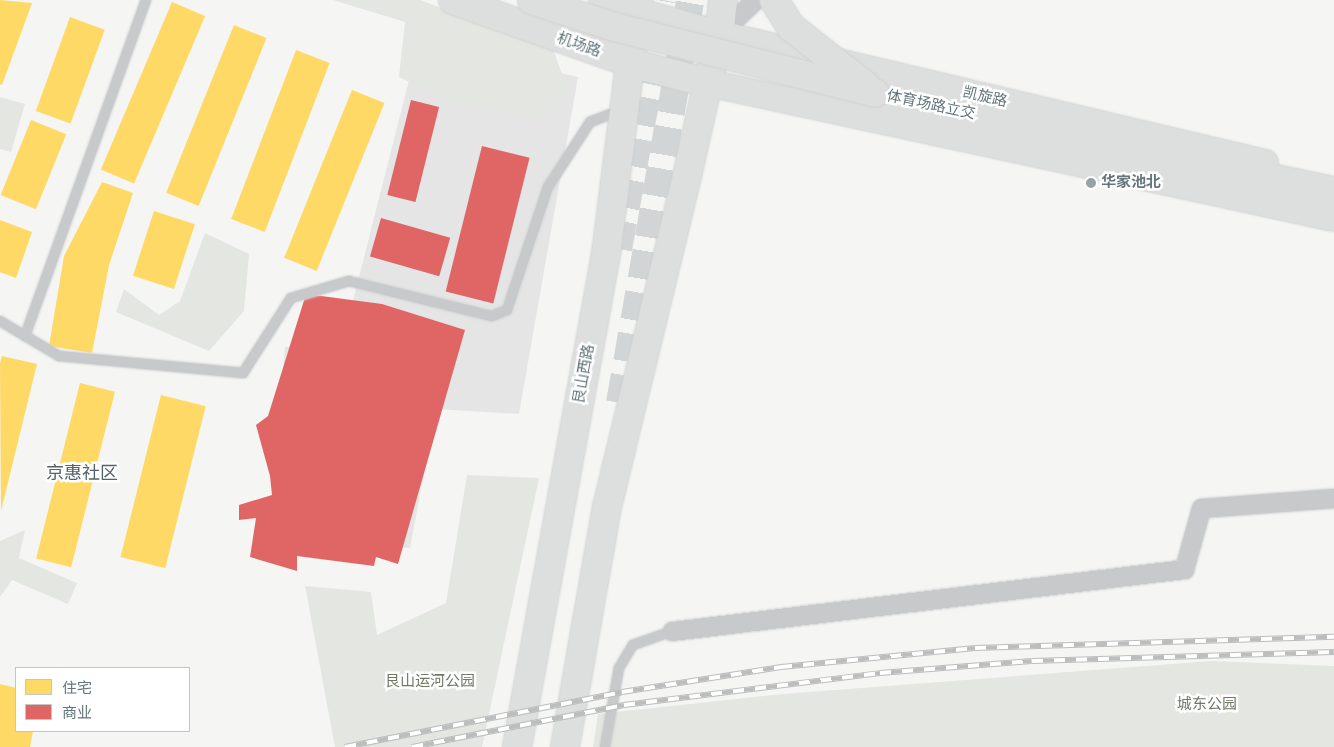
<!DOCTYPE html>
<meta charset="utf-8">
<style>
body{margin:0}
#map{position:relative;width:1334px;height:747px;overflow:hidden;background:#f5f5f4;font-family:"Sofia Sans Condensed","Noto Sans SC",sans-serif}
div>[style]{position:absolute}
.built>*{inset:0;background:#e4e5e4}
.green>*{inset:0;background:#e4e6e1}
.homes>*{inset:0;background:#ffd966;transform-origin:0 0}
.shops>*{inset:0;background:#e06666;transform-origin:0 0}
.highway-tunnel>*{height:28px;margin-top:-14px;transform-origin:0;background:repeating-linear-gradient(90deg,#d1d5d6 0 28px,transparent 0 42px)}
.roads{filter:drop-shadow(0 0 1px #cfd1d1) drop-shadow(0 0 1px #cfd1d1)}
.lane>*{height:10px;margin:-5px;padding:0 5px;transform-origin:5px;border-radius:5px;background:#c7c9ca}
.street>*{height:19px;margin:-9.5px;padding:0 9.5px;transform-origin:9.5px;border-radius:9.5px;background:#c7c9ca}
.secondary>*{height:26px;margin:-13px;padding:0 13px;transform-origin:13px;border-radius:13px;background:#dddede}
.primary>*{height:28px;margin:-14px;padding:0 14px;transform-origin:14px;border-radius:14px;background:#dddede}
.rail>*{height:5.5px;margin-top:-2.75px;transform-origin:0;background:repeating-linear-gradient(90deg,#fff 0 11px,#bcbebe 0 22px);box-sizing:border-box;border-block:1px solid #bcbebe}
.bridges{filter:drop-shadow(0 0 1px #d0d1d1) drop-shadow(0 0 1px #d0d1d1)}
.primary-bridge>*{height:28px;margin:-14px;padding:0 14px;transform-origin:14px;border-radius:14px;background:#dddede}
.dots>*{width:14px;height:14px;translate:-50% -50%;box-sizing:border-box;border:2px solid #fff;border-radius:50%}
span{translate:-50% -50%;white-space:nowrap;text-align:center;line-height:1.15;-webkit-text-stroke:5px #fff;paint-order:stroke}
.street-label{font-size:15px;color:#64767b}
.poi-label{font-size:15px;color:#64767b;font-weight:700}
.left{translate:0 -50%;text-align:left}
.park-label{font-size:15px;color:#6e7966}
.quarter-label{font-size:18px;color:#556367}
.legend{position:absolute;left:15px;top:667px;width:175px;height:65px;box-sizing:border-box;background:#fff;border:1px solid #c1c8ca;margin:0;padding:6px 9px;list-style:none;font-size:15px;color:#64767b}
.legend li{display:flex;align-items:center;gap:10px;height:25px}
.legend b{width:25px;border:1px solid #c1c8ca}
</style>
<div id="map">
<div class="built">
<div style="clip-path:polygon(419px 41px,578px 77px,519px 414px,436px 409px,410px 548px,268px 535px,285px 347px,342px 344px)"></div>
</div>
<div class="green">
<div style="clip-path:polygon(333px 0,420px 0,553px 49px,568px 91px,547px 118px,460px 105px,399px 77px,405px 22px)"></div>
<div style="clip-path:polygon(0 97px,25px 104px,11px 152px,0 149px)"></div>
<div style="clip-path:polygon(205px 233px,249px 254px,244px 311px,209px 351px,116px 312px,124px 289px,159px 315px,180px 301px)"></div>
<div style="clip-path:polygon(467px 475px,539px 478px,482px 747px,335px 747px,305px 586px,371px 592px,377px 635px,446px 603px)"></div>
<div style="clip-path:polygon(25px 530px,19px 558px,77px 583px,68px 604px,12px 580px,0 597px,0 541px)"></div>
<div style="clip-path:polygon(1212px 661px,1334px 666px,1334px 747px,593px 747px,598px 714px,783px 694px)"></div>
</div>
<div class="homes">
<div style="clip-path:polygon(0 0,32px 3px,2px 85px,0 84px)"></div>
<div style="left:172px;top:2px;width:36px;height:182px;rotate:23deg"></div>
<div style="left:70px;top:17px;width:37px;height:100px;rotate:20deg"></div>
<div style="left:234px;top:25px;width:35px;height:181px;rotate:22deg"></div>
<div style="left:296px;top:50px;width:36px;height:181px;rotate:21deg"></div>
<div style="left:352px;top:90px;width:35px;height:181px;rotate:22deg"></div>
<div style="left:31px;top:120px;width:38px;height:81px;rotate:22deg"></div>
<div style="clip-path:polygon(102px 182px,133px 193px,109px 265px,92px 353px,49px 346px,64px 256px)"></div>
<div style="left:154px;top:211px;width:43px;height:68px;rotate:18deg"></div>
<div style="clip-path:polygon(0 220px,32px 232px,16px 278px,0 272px)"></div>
<div style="clip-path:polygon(2px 356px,37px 364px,1px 511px,0 363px)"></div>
<div style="left:80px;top:383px;width:36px;height:181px;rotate:14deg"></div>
<div style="left:161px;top:395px;width:46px;height:167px;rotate:14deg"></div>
<div style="clip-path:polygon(0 684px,16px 688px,16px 731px,33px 731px,30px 747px,0 747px)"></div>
</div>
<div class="shops">
<div style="left:411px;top:100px;width:29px;height:98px;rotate:14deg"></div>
<div style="left:482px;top:146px;width:49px;height:150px;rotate:14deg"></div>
<div style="left:381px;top:218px;width:72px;height:40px;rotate:16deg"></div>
<div style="clip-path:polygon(306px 294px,382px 304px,465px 330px,398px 564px,376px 557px,374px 566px,297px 556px,297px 571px,250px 557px,256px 518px,239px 520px,239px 505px,272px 495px,270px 476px,256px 425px,268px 416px)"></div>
</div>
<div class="highway-tunnel">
<div style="left:618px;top:249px;width:253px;rotate:-79.5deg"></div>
<div style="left:620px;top:403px;width:409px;rotate:-80.1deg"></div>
</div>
<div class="roads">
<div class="lane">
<div style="left:0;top:321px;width:69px;rotate:30.7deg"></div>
<div style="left:59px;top:356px;width:185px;rotate:5.3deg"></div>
<div style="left:243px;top:373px;width:89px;rotate:-57.4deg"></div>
<div style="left:291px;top:298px;width:60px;rotate:-16.3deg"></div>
<div style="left:349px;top:281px;width:147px;rotate:13.8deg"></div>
<div style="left:492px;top:316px;width:16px;rotate:-22deg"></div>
<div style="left:507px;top:310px;width:130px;rotate:-71.6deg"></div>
<div style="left:548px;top:187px;width:77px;rotate:-57.1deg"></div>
<div style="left:590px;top:122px;width:33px;rotate:-21deg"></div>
<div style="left:25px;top:336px;width:357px;rotate:-70.2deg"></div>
<div style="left:605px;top:747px;width:80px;rotate:-80deg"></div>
<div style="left:619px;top:668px;width:27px;rotate:-59deg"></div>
<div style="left:633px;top:645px;width:41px;rotate:-19.7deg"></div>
</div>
<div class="street">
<div style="left:719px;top:34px;width:50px;rotate:-43.4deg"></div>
<div style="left:672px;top:631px;width:516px;rotate:-6.9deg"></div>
<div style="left:1184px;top:569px;width:63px;rotate:-74.4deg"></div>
<div style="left:1201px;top:508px;width:133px;rotate:-4.3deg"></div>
</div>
<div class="secondary">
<div style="left:636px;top:11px;width:86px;rotate:15.5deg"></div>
<div style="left:719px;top:34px;width:561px;rotate:13.29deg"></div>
<div style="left:708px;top:83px;width:640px;rotate:12.17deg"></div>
</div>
<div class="primary">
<div style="left:453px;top:0;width:189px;rotate:19.5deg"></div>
<div style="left:631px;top:63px;width:80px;rotate:14.6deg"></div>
<div style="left:603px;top:0;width:35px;rotate:18deg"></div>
<div style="left:875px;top:93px;width:469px;rotate:12.1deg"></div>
<div style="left:517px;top:747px;width:501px;rotate:-79.77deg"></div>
<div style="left:606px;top:254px;width:256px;rotate:-82.8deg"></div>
<div style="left:565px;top:747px;width:244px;rotate:-80.1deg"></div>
<div style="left:607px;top:507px;width:341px;rotate:-76.4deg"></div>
<div style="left:687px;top:176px;width:146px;rotate:-77.3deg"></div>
<div style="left:719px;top:34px;width:34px;rotate:-83deg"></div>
</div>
</div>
<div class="rail">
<div style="left:345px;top:747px;width:282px;rotate:-11.2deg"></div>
<div style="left:622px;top:692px;width:161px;rotate:-8.9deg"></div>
<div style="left:781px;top:667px;width:195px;rotate:-5.6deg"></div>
<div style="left:975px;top:648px;width:359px;rotate:-1.8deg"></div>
<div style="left:412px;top:747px;width:216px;rotate:-11.2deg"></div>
<div style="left:624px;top:705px;width:258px;rotate:-7.1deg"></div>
<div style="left:880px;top:673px;width:152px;rotate:-4.5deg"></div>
<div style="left:1032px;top:661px;width:302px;rotate:-1.7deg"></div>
</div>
<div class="bridges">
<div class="primary-bridge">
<div style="left:532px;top:0;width:83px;rotate:18.2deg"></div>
<div style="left:611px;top:26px;width:272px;rotate:14.2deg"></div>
<div style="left:774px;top:0;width:32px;rotate:58deg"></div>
<div style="left:791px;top:27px;width:95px;rotate:38.2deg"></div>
</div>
</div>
<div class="dots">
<div style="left:1091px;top:183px;background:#97a2a5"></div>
</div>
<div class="street-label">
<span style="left:579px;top:45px;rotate:19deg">机场路</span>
<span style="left:985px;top:97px;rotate:13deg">凯旋路</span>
<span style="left:931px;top:105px;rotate:12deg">体育场路立交</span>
<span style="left:584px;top:374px;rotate:-80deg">艮山西路</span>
</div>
<div class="poi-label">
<span class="left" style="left:1101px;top:183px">华家池北</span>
</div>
<div class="park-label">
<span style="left:430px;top:682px">艮山运河公园</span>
<span style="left:1207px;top:705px">城东公园</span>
</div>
<div class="quarter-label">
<span style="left:82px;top:474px">京惠社区</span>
</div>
<ul class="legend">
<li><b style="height:14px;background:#ffd966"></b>住宅</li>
<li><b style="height:14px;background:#e06666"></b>商业</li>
</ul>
</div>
